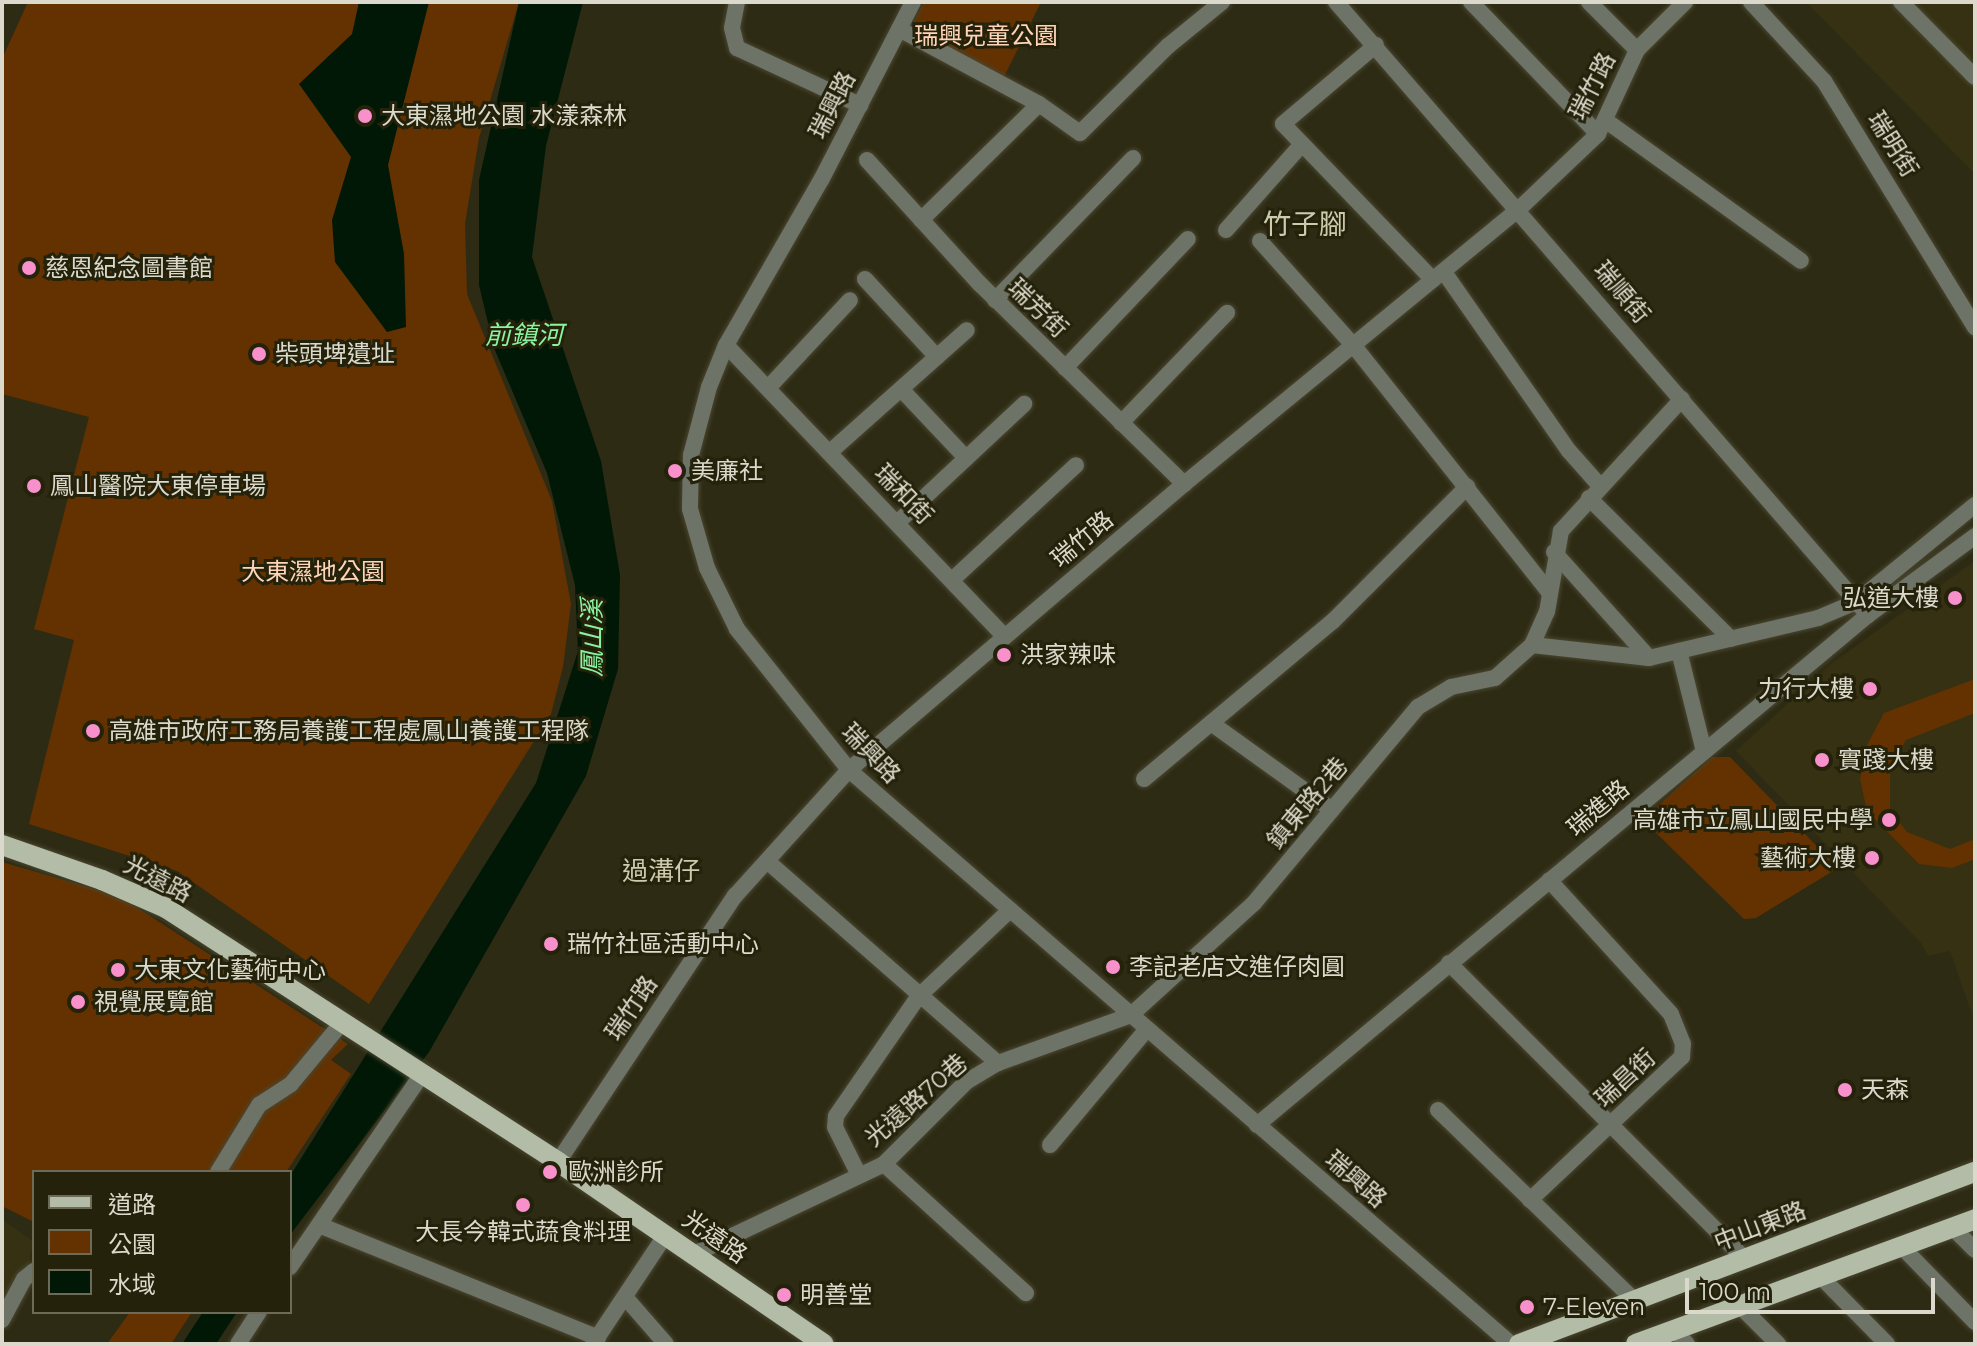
<!DOCTYPE html>
<meta charset="utf-8">
<style>
body{margin:0}
#map{position:relative;width:1977px;height:1346px;overflow:hidden;background:#2e2b14;font-family:Montserrat,"Noto Sans TC",sans-serif}
div>[style]{position:absolute}
.built>*{inset:0;background:#353112}
.green>*{inset:0;background:#643201}
.water>*{inset:0;background:#011806}
.roads{filter:drop-shadow(0 0 2px #4a4731) drop-shadow(0 0 2px #4a4731)}
.minor>*{height:16px;margin:-8px;padding:0 8px;transform-origin:8px;border-radius:8px;background:#6e7368}
.primary>*{height:20px;margin:-10px;padding:0 10px;transform-origin:10px;border-radius:10px;background:#b2bca6}
.dots>*{width:22px;height:22px;translate:-50% -50%;box-sizing:border-box;border:4px solid #24220a;border-radius:50%}
span{translate:-50% -50%;white-space:nowrap;text-align:center;line-height:1.15;-webkit-text-stroke:6px #24220a;paint-order:stroke}
.park-label{font-size:24px;color:#ffd4b8}
.street-label{font-size:24px;color:#dad9cb}
.poi-label{font-size:24px;color:#dad9cb}
.left{translate:0 -50%;text-align:left}
.right{translate:-100% -50%;text-align:right}
.water-label{font-size:26px;color:#89f39f;font-style:italic}
.neighbourhood-label{font-size:26px;color:#cdcaae}
.quarter-label{font-size:28px;color:#cdcaae}
.frame{position:absolute;inset:0;border:4px solid #dad9cb;pointer-events:none}
.legend{position:absolute;left:32px;top:1170px;width:260px;height:144px;box-sizing:border-box;background:#24220a;border:2px solid #6d6b57;margin:0;padding:10px 14px;list-style:none;font-size:24px;color:#dad9cb}
.legend li{display:flex;align-items:center;gap:16px;height:40px}
.legend b{width:40px;border:2px solid #6d6b57}
.scale{position:absolute;left:1685px;top:1278px;width:250px;height:36px;box-sizing:border-box;border:4px solid #dad9cb;border-top:0;padding-left:10px;font-size:24px;line-height:28px;white-space:nowrap;color:#dad9cb;-webkit-text-stroke:6px #24220a;paint-order:stroke}
</style>
<div id="map">
<div class="built">
<div style="clip-path:polygon(1806px 2px,1975px 2px,1975px 174px)"></div>
<div style="clip-path:polygon(1975px 561px,1975px 1022px,1950px 951px,1928px 956px,1921px 943px,1736px 751px,1832px 663px)"></div>
<div style="clip-path:polygon(2px 1219px,34px 1242px,14px 1319px,2px 1331px)"></div>
</div>
<div class="green">
<div style="clip-path:polygon(28px 2px,519px 2px,479px 138px,465px 224px,467px 294px,552px 501px,571px 604px,563px 667px,551px 714px,369px 1004px,177px 871px,29px 824px,74px 640px,34px 629px,89px 417px,2px 394px,2px 59px)"></div>
<div style="clip-path:polygon(924px 2px,1041px 2px,1001px 83px,909px 30px)"></div>
<div style="clip-path:polygon(1975px 679px,1975px 713px,1906px 740px,1890px 768px,1890px 810px,1907px 832px,1950px 849px,1975px 839px,1975px 859px,1952px 868px,1919px 864px,1867px 811px,1860px 779px,1866px 747px,1884px 713px)"></div>
<div style="clip-path:polygon(1712px 757px,1730px 757px,1838px 868px,1756px 918px,1744px 919px,1650px 827px,1651px 812px)"></div>
<div style="clip-path:polygon(2px 862px,119px 896px,348px 1044px,331px 1060px,351px 1074px,286px 1172px,34px 1172px,34px 1222px,2px 1206px)"></div>
<div style="clip-path:polygon(130px 1312px,192px 1312px,171px 1344px,107px 1344px)"></div>
</div>
<div class="water">
<div style="clip-path:polygon(359px 2px,429px 2px,388px 165px,404px 254px,406px 327px,387px 332px,335px 262px,332px 220px,351px 157px,299px 84px,352px 34px)"></div>
<div style="clip-path:polygon(519px 2px,583px 2px,546px 146px,532px 257px,601px 461px,620px 575px,618px 669px,586px 776px,429px 1052px,290px 1235px,290px 1176px,536px 783px,578px 651px,575px 585px,547px 473px,494px 348px,479px 285px,479px 180px)"></div>
<div style="clip-path:polygon(203px 1312px,237px 1312px,216px 1344px,182px 1344px)"></div>
</div>
<div class="roads">
<div class="minor">
<div style="left:737px;top:2px;width:26px;rotate:101deg"></div>
<div style="left:732px;top:28px;width:21px;rotate:76deg"></div>
<div style="left:737px;top:48px;width:136px;rotate:24.9deg"></div>
<div style="left:913px;top:2px;width:200px;rotate:117.3deg"></div>
<div style="left:821px;top:180px;width:190px;rotate:119.9deg"></div>
<div style="left:726px;top:345px;width:45px;rotate:112deg"></div>
<div style="left:709px;top:387px;width:70px;rotate:104.8deg"></div>
<div style="left:691px;top:455px;width:54px;rotate:91.1deg"></div>
<div style="left:690px;top:509px;width:61px;rotate:73.9deg"></div>
<div style="left:707px;top:568px;width:68px;rotate:63.8deg"></div>
<div style="left:737px;top:629px;width:180px;rotate:51.5deg"></div>
<div style="left:849px;top:770px;width:876px;rotate:40.93deg"></div>
<div style="left:1336px;top:2px;width:812px;rotate:49.05deg"></div>
<div style="left:1471px;top:2px;width:183px;rotate:46.1deg"></div>
<div style="left:1589px;top:2px;width:68px;rotate:45deg"></div>
<div style="left:1751px;top:2px;width:108px;rotate:47.3deg"></div>
<div style="left:1824px;top:81px;width:289px;rotate:58.5deg"></div>
<div style="left:1901px;top:2px;width:105px;rotate:45.4deg"></div>
<div style="left:899px;top:29px;width:159px;rotate:28.2deg"></div>
<div style="left:1039px;top:104px;width:50px;rotate:35.3deg"></div>
<div style="left:1080px;top:133px;width:124px;rotate:-44.7deg"></div>
<div style="left:1168px;top:46px;width:70px;rotate:-39.2deg"></div>
<div style="left:1376px;top:45px;width:122px;rotate:139.7deg"></div>
<div style="left:1283px;top:124px;width:216px;rotate:46.1deg"></div>
<div style="left:1605px;top:120px;width:241px;rotate:35.7deg"></div>
<div style="left:867px;top:160px;width:168px;rotate:47.7deg"></div>
<div style="left:980px;top:284px;width:286px;rotate:44.4deg"></div>
<div style="left:921px;top:220px;width:165px;rotate:-44.5deg"></div>
<div style="left:1226px;top:230px;width:115px;rotate:-48.5deg"></div>
<div style="left:1260px;top:241px;width:141px;rotate:48.2deg"></div>
<div style="left:1354px;top:346px;width:313px;rotate:51.6deg"></div>
<div style="left:1444px;top:272px;width:218px;rotate:55.1deg"></div>
<div style="left:1569px;top:451px;width:48px;rotate:48.4deg"></div>
<div style="left:865px;top:279px;width:106px;rotate:47.3deg"></div>
<div style="left:995px;top:300px;width:198px;rotate:-45.8deg"></div>
<div style="left:726px;top:345px;width:402px;rotate:46.3deg"></div>
<div style="left:1065px;top:368px;width:178px;rotate:-46.4deg"></div>
<div style="left:768px;top:388px;width:120px;rotate:-47deg"></div>
<div style="left:901px;top:389px;width:95px;rotate:46.7deg"></div>
<div style="left:1121px;top:423px;width:153px;rotate:-46.1deg"></div>
<div style="left:830px;top:452px;width:183px;rotate:-41.7deg"></div>
<div style="left:1589px;top:498px;width:200px;rotate:44.8deg"></div>
<div style="left:898px;top:522px;width:173px;rotate:-43.1deg"></div>
<div style="left:1554px;top:552px;width:142px;rotate:48.1deg"></div>
<div style="left:952px;top:580px;width:169px;rotate:-42.8deg"></div>
<div style="left:1532px;top:645px;width:118px;rotate:6.3deg"></div>
<div style="left:1649px;top:658px;width:174px;rotate:-13.3deg"></div>
<div style="left:1818px;top:618px;width:41px;rotate:-22.8deg"></div>
<div style="left:1856px;top:602px;width:154px;rotate:-39.2deg"></div>
<div style="left:1679px;top:651px;width:103px;rotate:76deg"></div>
<div style="left:1211px;top:723px;width:149px;rotate:35.7deg"></div>
<div style="left:1144px;top:779px;width:246px;rotate:-39.9deg"></div>
<div style="left:1333px;top:621px;width:190px;rotate:-45deg"></div>
<div style="left:767px;top:861px;width:307px;rotate:41.2deg"></div>
<div style="left:1449px;top:963px;width:420px;rotate:45deg"></div>
<div style="left:1438px;top:1110px;width:274px;rotate:44.1deg"></div>
<div style="left:1257px;top:1125px;width:796px;rotate:-39.85deg"></div>
<div style="left:1868px;top:615px;width:133px;rotate:-36.4deg"></div>
<div style="left:1050px;top:1145px;width:151px;rotate:-50.1deg"></div>
<div style="left:558px;top:1162px;width:320px;rotate:-56.4deg"></div>
<div style="left:735px;top:896px;width:170px;rotate:-47.9deg"></div>
<div style="left:849px;top:770px;width:440px;rotate:-40.5deg"></div>
<div style="left:1184px;top:484px;width:435px;rotate:-39.4deg"></div>
<div style="left:1520px;top:208px;width:108px;rotate:-43.5deg"></div>
<div style="left:1598px;top:134px;width:93px;rotate:-65.1deg"></div>
<div style="left:1637px;top:50px;width:68px;rotate:-45deg"></div>
<div style="left:884px;top:1164px;width:192px;rotate:42.3deg"></div>
<div style="left:218px;top:1172px;width:79px;rotate:-58.5deg"></div>
<div style="left:259px;top:1105px;width:38px;rotate:-33deg"></div>
<div style="left:291px;top:1084px;width:77px;rotate:-50.3deg"></div>
<div style="left:858px;top:1173px;width:51px;rotate:-116.6deg"></div>
<div style="left:835px;top:1127px;width:11px;rotate:-85deg"></div>
<div style="left:836px;top:1116px;width:145px;rotate:-55.4deg"></div>
<div style="left:918px;top:997px;width:127px;rotate:-43.4deg"></div>
<div style="left:1530px;top:1200px;width:209px;rotate:-43.3deg"></div>
<div style="left:1682px;top:1057px;width:13px;rotate:-86deg"></div>
<div style="left:1683px;top:1044px;width:32px;rotate:-112deg"></div>
<div style="left:1671px;top:1014px;width:181px;rotate:-132.3deg"></div>
<div style="left:319px;top:1225px;width:301px;rotate:22deg"></div>
<div style="left:1953px;top:1228px;width:31px;rotate:45deg"></div>
<div style="left:1902px;top:1247px;width:105px;rotate:45.8deg"></div>
<div style="left:694px;top:1254px;width:210px;rotate:-25.3deg"></div>
<div style="left:884px;top:1164px;width:116px;rotate:-45deg"></div>
<div style="left:966px;top:1082px;width:37px;rotate:-31deg"></div>
<div style="left:998px;top:1063px;width:141px;rotate:-19.8deg"></div>
<div style="left:1131px;top:1015px;width:166px;rotate:-42.3deg"></div>
<div style="left:1254px;top:903px;width:256px;rotate:-50.1deg"></div>
<div style="left:1418px;top:707px;width:39px;rotate:-31deg"></div>
<div style="left:1451px;top:687px;width:45px;rotate:-11.6deg"></div>
<div style="left:1495px;top:678px;width:50px;rotate:-41.7deg"></div>
<div style="left:1532px;top:645px;width:36px;rotate:-66deg"></div>
<div style="left:1547px;top:612px;width:82px;rotate:-80.2deg"></div>
<div style="left:1561px;top:531px;width:179px;rotate:-47.5deg"></div>
<div style="left:290px;top:1267px;width:230px;rotate:-55.6deg"></div>
<div style="left:1821px;top:1277px;width:94px;rotate:45.4deg"></div>
<div style="left:625px;top:1297px;width:62px;rotate:48.9deg"></div>
<div style="left:1740px;top:1306px;width:54px;rotate:45deg"></div>
<div style="left:2px;top:1320px;width:47px;rotate:-61.8deg"></div>
<div style="left:24px;top:1279px;width:13px;rotate:-39deg"></div>
<div style="left:1674px;top:1330px;width:19px;rotate:47deg"></div>
<div style="left:238px;top:1344px;width:38px;rotate:-57deg"></div>
<div style="left:593px;top:1344px;width:132px;rotate:-56.4deg"></div>
</div>
<div class="primary">
<div style="left:2px;top:845px;width:106px;rotate:19.3deg"></div>
<div style="left:102px;top:880px;width:70px;rotate:23.6deg"></div>
<div style="left:166px;top:908px;width:467px;rotate:32.9deg"></div>
<div style="left:558px;top:1162px;width:322px;rotate:34.4deg"></div>
<div style="left:1519px;top:1344px;width:487px;rotate:-20.7deg"></div>
<div style="left:1636px;top:1344px;width:361px;rotate:-20.2deg"></div>
</div>
</div>
<div class="dots">
<div style="left:365px;top:116px;background:#f890cb"></div>
<div style="left:29px;top:268px;background:#f890cb"></div>
<div style="left:259px;top:354px;background:#f890cb"></div>
<div style="left:675px;top:471px;background:#f890cb"></div>
<div style="left:34px;top:486px;background:#f890cb"></div>
<div style="left:1955px;top:598px;background:#f890cb"></div>
<div style="left:1004px;top:655px;background:#f890cb"></div>
<div style="left:1870px;top:689px;background:#f890cb"></div>
<div style="left:93px;top:731px;background:#f890cb"></div>
<div style="left:1822px;top:760px;background:#f890cb"></div>
<div style="left:1889px;top:820px;background:#f890cb"></div>
<div style="left:1872px;top:858px;background:#f890cb"></div>
<div style="left:551px;top:944px;background:#f890cb"></div>
<div style="left:1113px;top:967px;background:#f890cb"></div>
<div style="left:118px;top:970px;background:#f890cb"></div>
<div style="left:78px;top:1002px;background:#f890cb"></div>
<div style="left:1845px;top:1090px;background:#f890cb"></div>
<div style="left:550px;top:1172px;background:#f890cb"></div>
<div style="left:523px;top:1205px;background:#f890cb"></div>
<div style="left:784px;top:1295px;background:#f890cb"></div>
<div style="left:1527px;top:1307px;background:#f890cb"></div>
</div>
<div class="park-label">
<span style="left:986px;top:36px">瑞興兒童公園</span>
<span style="left:313px;top:572px">大東濕地公園</span>
</div>
<div class="street-label">
<span style="left:1592px;top:86px;rotate:-63deg">瑞竹路</span>
<span style="left:832px;top:105px;rotate:-63deg">瑞興路</span>
<span style="left:1893px;top:144px;rotate:58deg">瑞明街</span>
<span style="left:1622px;top:292px;rotate:50deg">瑞順街</span>
<span style="left:1038px;top:308px;rotate:44deg">瑞芳街</span>
<span style="left:904px;top:494px;rotate:46deg">瑞和街</span>
<span style="left:1082px;top:539px;rotate:-40deg">瑞竹路</span>
<span style="left:871px;top:753px;rotate:46deg">瑞興路</span>
<span style="left:1307px;top:803px;rotate:-50deg">鎮東路2巷</span>
<span style="left:1598px;top:808px;rotate:-40deg">瑞進路</span>
<span style="left:158px;top:879px;rotate:27deg">光遠路</span>
<span style="left:631px;top:1008px;rotate:-56deg">瑞竹路</span>
<span style="left:1625px;top:1078px;rotate:-43deg">瑞昌街</span>
<span style="left:916px;top:1100px;rotate:-41deg">光遠路70巷</span>
<span style="left:1356px;top:1179px;rotate:41deg">瑞興路</span>
<span style="left:1760px;top:1226px;rotate:-21deg">中山東路</span>
<span style="left:715px;top:1237px;rotate:35deg">光遠路</span>
</div>
<div class="poi-label">
<span class="left" style="left:381px;top:116px">大東濕地公園 水漾森林</span>
<span class="left" style="left:45px;top:268px">慈恩紀念圖書館</span>
<span class="left" style="left:275px;top:354px">柴頭埤遺址</span>
<span class="left" style="left:691px;top:471px">美廉社</span>
<span class="left" style="left:50px;top:486px">鳳山醫院大東停車場</span>
<span class="right" style="left:1939px;top:598px">弘道大樓</span>
<span class="left" style="left:1020px;top:655px">洪家辣味</span>
<span class="right" style="left:1854px;top:689px">力行大樓</span>
<span class="left" style="left:109px;top:731px">高雄市政府工務局養護工程處鳳山養護工程隊</span>
<span class="left" style="left:1838px;top:760px">實踐大樓</span>
<span class="right" style="left:1873px;top:820px">高雄市立鳳山國民中學</span>
<span class="right" style="left:1856px;top:858px">藝術大樓</span>
<span class="left" style="left:567px;top:944px">瑞竹社區活動中心</span>
<span class="left" style="left:1129px;top:967px">李記老店文進仔肉圓</span>
<span class="left" style="left:134px;top:970px">大東文化藝術中心</span>
<span class="left" style="left:94px;top:1002px">視覺展覽館</span>
<span class="left" style="left:1861px;top:1090px">天森</span>
<span class="left" style="left:568px;top:1172px">歐洲診所</span>
<span style="left:523px;top:1232px">大長今韓式蔬食料理</span>
<span class="left" style="left:800px;top:1295px">明善堂</span>
<span class="left" style="left:1543px;top:1307px">7-Eleven</span>
</div>
<div class="water-label">
<span style="left:524px;top:336px">前鎮河</span>
<span style="left:593px;top:638px;rotate:-90deg">鳳山溪</span>
</div>
<div class="neighbourhood-label">
<span style="left:661px;top:872px">過溝仔</span>
</div>
<div class="quarter-label">
<span style="left:1305px;top:224px">竹子腳</span>
</div>
<div class="frame"></div>
<ul class="legend">
<li><b style="height:10px;background:#b2bca6"></b>道路</li>
<li><b style="height:22px;background:#643201"></b>公園</li>
<li><b style="height:22px;background:#011806"></b>水域</li>
</ul>
<div class="scale">100 m</div>
</div>
